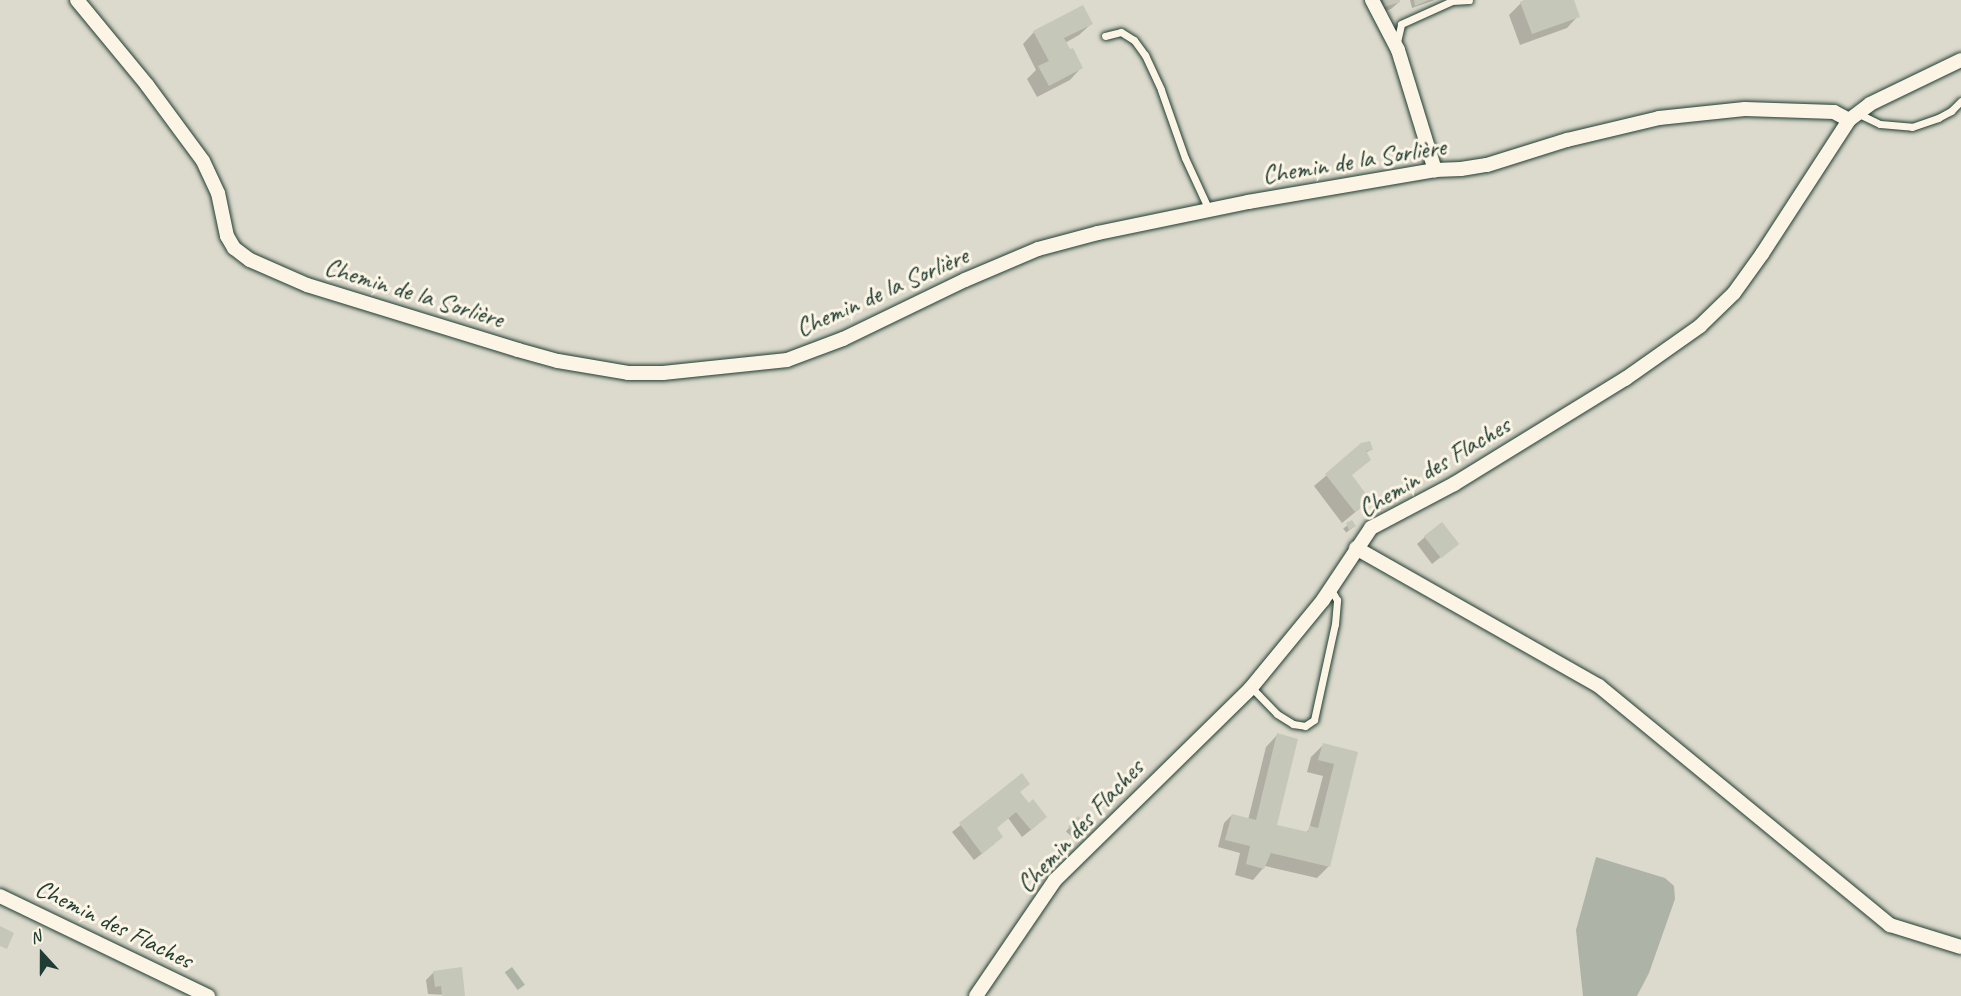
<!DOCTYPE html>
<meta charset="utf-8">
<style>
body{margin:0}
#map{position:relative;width:1961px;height:996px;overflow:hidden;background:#fcf5e5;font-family:Caveat,sans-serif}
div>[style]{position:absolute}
.green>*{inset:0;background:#dcdacc;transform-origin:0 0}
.water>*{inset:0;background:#aeb3a7;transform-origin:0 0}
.shadow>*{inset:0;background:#0003;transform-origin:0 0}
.building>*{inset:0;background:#c5c7b9;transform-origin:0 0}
.roads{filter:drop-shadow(0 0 2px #1f3d34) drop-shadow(0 0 2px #1f3d34)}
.lane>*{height:7px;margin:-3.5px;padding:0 3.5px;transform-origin:3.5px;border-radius:3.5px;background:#fcf5e5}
.street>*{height:14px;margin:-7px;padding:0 7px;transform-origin:7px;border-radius:7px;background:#fcf5e5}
span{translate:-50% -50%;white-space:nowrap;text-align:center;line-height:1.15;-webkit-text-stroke:6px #fcf5e5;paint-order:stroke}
.street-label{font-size:26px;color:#1f3d34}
.north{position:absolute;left:12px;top:924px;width:60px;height:60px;-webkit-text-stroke:4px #fcf5e5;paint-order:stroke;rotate:339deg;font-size:16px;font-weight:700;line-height:24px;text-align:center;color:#1f3d34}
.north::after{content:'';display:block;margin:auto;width:21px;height:27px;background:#1f3d34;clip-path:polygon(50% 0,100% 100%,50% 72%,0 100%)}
</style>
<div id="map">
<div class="green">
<div style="left:0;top:0;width:1961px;height:996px"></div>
</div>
<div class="water">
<div style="clip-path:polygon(1596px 857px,1665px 878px,1674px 886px,1675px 899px,1649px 973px,1637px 996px,1583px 996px,1576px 930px)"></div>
<div style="left:512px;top:967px;width:22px;height:9px;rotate:54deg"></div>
</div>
<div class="shadow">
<div style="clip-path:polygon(1373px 0,1398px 0,1399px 2px,1391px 9px,1377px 14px)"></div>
<div style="clip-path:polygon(1410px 0,1435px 0,1412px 8px)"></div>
<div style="clip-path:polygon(1529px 0,1573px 0,1578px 16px,1567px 28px,1520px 45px,1509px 15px,1521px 3px)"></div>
<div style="clip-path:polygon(1091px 24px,1079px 35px,1065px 43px,1081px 68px,1070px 80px,1037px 97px,1027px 79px,1036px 70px,1023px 44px,1034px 32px)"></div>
<div style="clip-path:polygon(1362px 445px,1371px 450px,1365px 453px,1351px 475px,1369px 501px,1342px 523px,1314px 486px)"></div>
<div style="left:1352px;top:522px;width:5px;height:11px;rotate:53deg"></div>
<div style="clip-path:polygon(1425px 537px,1457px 544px,1432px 564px,1417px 544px)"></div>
<div style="clip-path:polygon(1277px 735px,1276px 826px,1306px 833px,1309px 829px,1323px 776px,1307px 772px,1311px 757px,1323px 745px,1356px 754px,1328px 867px,1317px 878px,1265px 866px,1253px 880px,1235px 875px,1240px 853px,1218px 847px,1224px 823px,1232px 815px,1248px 820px,1266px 747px)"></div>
<div style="clip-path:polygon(1022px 775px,1018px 792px,1037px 825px,1022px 837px,1008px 818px,995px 829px,994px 844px,974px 860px,952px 832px)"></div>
<div style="left:1078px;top:818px;width:12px;height:18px;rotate:42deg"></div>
<div style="clip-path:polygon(434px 972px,464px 996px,428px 994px,426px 980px)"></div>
</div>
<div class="building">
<div style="clip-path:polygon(1383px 0,1400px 0,1400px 2px,1384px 7px)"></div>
<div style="clip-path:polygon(1414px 0,1429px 0,1415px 6px)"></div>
<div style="clip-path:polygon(1524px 0,1574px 0,1580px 17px,1532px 34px,1520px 2px)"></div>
<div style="clip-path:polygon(1083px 5px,1093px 24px,1064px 38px,1070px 49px,1073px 48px,1083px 68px,1049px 86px,1038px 66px,1049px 61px,1033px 31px)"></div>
<div style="clip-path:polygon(1370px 441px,1373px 450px,1366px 451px,1371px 460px,1352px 475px,1371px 501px,1355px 512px,1325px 474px,1361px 443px)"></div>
<div style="clip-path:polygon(1352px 520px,1356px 526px,1349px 530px,1346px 523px)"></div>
<div style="left:1442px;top:522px;width:28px;height:23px;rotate:52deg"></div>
<div style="clip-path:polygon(1277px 733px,1298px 739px,1277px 825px,1308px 832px,1310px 826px,1318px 828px,1334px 764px,1318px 760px,1323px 743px,1358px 752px,1330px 867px,1271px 853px,1264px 869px,1246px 864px,1250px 846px,1225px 840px,1232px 814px,1256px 820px)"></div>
<div style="clip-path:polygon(1022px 773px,1030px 784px,1020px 792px,1029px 803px,1033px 799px,1047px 817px,1031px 830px,1016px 812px,997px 828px,1003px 837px,982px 854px,959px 823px)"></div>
<div style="left:1078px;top:816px;width:15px;height:15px;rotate:42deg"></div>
<div style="clip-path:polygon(0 926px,14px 933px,7px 949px,0 946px)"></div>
<div style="clip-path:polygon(462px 967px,465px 996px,442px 996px,441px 986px,435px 987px,433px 971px)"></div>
</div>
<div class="roads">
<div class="lane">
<div style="left:1105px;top:36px;width:16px;rotate:-14deg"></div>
<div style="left:1121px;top:32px;width:15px;rotate:32deg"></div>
<div style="left:1134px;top:40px;width:19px;rotate:54deg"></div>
<div style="left:1145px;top:55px;width:38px;rotate:65deg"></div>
<div style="left:1161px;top:90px;width:72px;rotate:70.6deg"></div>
<div style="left:1185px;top:158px;width:57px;rotate:65.2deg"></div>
<div style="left:1397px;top:42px;width:18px;rotate:-77deg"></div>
<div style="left:1401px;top:24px;width:56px;rotate:-24.3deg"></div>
<div style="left:1452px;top:1px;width:17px;rotate:-3deg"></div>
<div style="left:1857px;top:113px;width:25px;rotate:26deg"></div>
<div style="left:1880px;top:124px;width:32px;rotate:5deg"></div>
<div style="left:1912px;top:127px;width:28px;rotate:-19deg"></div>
<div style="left:1938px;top:118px;width:15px;rotate:-28deg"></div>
<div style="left:1951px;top:111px;width:14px;rotate:-45deg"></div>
<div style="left:1251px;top:687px;width:37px;rotate:46deg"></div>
<div style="left:1277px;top:714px;width:19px;rotate:32deg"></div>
<div style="left:1293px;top:724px;width:12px;rotate:9deg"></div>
<div style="left:1305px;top:726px;width:11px;rotate:-34deg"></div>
<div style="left:1314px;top:720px;width:98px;rotate:-77.7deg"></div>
<div style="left:1335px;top:624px;width:24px;rotate:-85deg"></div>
<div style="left:1337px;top:600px;width:14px;rotate:-120deg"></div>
</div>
<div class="street">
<div style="left:77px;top:0;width:110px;rotate:50.5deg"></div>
<div style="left:147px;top:85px;width:94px;rotate:53.6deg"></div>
<div style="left:203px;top:161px;width:35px;rotate:65deg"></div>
<div style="left:218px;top:193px;width:44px;rotate:78.2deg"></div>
<div style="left:227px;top:236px;width:14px;rotate:60deg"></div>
<div style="left:234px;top:248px;width:20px;rotate:37deg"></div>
<div style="left:250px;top:260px;width:62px;rotate:23.7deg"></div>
<div style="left:307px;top:285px;width:221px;rotate:17.1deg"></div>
<div style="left:518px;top:350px;width:41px;rotate:15.4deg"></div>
<div style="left:558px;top:361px;width:71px;rotate:9.7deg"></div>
<div style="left:628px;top:373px;width:35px"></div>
<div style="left:663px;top:373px;width:125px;rotate:-6deg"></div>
<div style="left:787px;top:360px;width:60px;rotate:-20.6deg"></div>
<div style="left:843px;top:339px;width:136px;rotate:-25.8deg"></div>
<div style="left:965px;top:280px;width:79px;rotate:-23deg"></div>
<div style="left:1038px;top:249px;width:62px;rotate:-14.9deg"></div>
<div style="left:1098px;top:233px;width:153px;rotate:-11.7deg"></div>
<div style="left:1248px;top:202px;width:190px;rotate:-9.7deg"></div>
<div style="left:1435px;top:170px;width:26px;rotate:-2deg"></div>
<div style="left:1461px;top:169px;width:26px;rotate:-9deg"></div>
<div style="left:1487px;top:165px;width:84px;rotate:-17.4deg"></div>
<div style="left:1567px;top:140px;width:95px;rotate:-13.4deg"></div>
<div style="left:1659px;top:118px;width:86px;rotate:-6deg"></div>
<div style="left:1745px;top:109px;width:89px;rotate:1.9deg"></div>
<div style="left:1834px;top:112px;width:17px;rotate:28deg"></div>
<div style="left:1372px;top:0;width:56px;rotate:62.5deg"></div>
<div style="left:1398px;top:50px;width:126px;rotate:72.9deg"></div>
<div style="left:1356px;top:548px;width:279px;rotate:29.6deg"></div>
<div style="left:1599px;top:686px;width:377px;rotate:39.4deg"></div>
<div style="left:1890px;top:925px;width:74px;rotate:17.2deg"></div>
<div style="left:0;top:896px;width:231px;rotate:25.7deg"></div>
<div style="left:976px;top:996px;width:140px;rotate:-55.7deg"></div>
<div style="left:1055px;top:880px;width:273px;rotate:-44.4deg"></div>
<div style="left:1250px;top:689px;width:115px;rotate:-50.6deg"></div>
<div style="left:1323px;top:600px;width:87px;rotate:-56.3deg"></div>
<div style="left:1371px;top:528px;width:94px;rotate:-27.9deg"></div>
<div style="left:1454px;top:484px;width:201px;rotate:-31.6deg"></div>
<div style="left:1625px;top:379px;width:92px;rotate:-35.2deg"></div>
<div style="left:1700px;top:326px;width:47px;rotate:-44.1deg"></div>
<div style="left:1734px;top:293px;width:48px;rotate:-54.3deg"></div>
<div style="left:1762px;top:254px;width:160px;rotate:-57deg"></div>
<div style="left:1849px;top:120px;width:26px;rotate:-37deg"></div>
<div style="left:1870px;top:104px;width:101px;rotate:-25.8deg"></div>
</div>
</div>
<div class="street-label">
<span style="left:1354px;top:161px;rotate:-9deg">Chemin de la Sorlière</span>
<span style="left:882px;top:292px;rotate:-24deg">Chemin de la Sorlière</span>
<span style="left:414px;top:293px;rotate:17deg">Chemin de la Sorlière</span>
<span style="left:1434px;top:467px;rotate:-31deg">Chemin des Flaches</span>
<span style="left:1080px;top:826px;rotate:-47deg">Chemin des Flaches</span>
<span style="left:114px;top:924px;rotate:26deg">Chemin des Flaches</span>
</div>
<div class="north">N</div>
</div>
